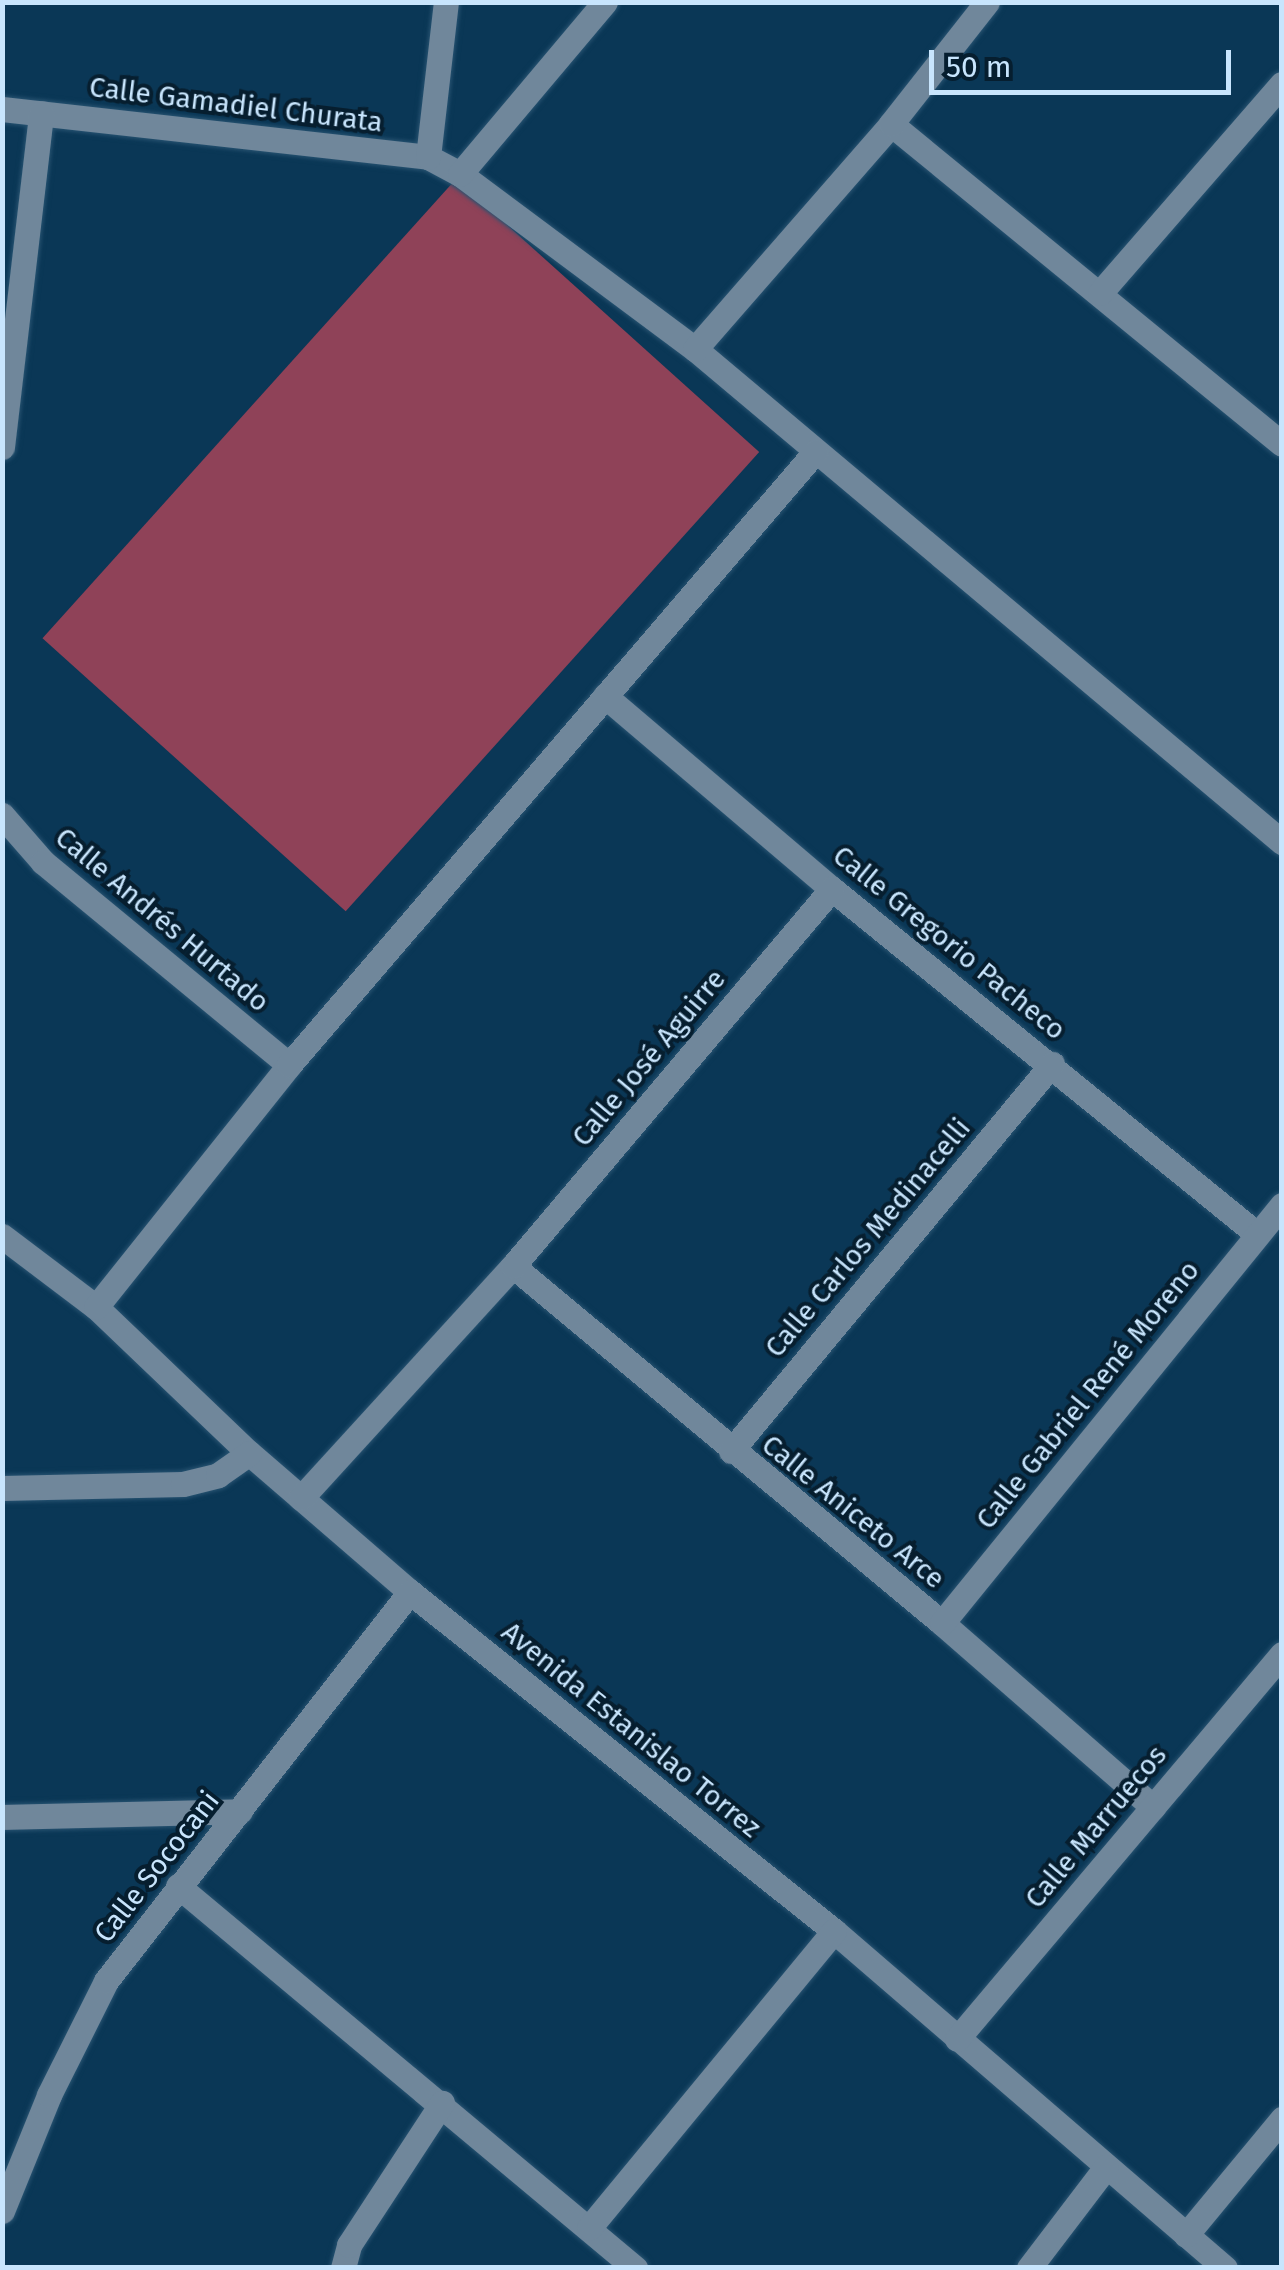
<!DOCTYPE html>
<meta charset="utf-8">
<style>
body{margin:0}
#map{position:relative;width:1284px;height:2270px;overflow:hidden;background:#0a3756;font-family:"Fira Sans",sans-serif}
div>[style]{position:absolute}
.green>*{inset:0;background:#8f4258;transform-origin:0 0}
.roads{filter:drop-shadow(0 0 2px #285371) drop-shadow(0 0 2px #285371)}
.minor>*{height:25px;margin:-12.5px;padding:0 12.5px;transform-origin:12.5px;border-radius:12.5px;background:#70879b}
span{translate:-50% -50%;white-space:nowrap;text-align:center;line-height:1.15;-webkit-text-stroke:8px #061e2f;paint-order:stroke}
.street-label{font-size:28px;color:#c8e5fd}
.frame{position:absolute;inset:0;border:5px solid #c8e5fd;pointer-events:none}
.scale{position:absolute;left:929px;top:50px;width:302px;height:45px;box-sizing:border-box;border:5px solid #c8e5fd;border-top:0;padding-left:12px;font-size:30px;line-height:35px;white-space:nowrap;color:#c8e5fd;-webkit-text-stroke:8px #061e2f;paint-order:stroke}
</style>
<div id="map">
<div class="green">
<div style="left:456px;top:179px;width:408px;height:618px;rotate:42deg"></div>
</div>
<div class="roads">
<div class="minor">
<div style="left:2px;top:109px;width:429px;rotate:6.4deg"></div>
<div style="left:428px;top:157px;width:36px;rotate:28deg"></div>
<div style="left:460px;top:174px;width:293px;rotate:36.7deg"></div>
<div style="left:695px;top:349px;width:767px;rotate:40.03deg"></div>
<div style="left:891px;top:124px;width:505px;rotate:39.3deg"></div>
<div style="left:428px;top:157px;width:156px;rotate:-83.4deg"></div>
<div style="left:460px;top:174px;width:225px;rotate:-49.9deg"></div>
<div style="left:1100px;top:293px;width:277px;rotate:-49deg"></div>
<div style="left:695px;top:349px;width:298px;rotate:-48.9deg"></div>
<div style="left:891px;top:124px;width:155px;rotate:-51.8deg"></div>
<div style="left:2px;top:447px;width:336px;rotate:-83.3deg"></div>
<div style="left:605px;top:696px;width:298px;rotate:40.4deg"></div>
<div style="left:832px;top:889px;width:547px;rotate:39.07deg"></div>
<div style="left:2px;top:815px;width:62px;rotate:48.9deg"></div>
<div style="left:43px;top:862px;width:319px;rotate:39.5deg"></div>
<div style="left:2px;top:1236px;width:118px;rotate:37.1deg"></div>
<div style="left:96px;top:1307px;width:211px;rotate:43.7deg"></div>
<div style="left:249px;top:1453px;width:213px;rotate:40.8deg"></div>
<div style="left:410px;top:1592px;width:543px;rotate:38.64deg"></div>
<div style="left:834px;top:1931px;width:516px;rotate:40.76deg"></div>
<div style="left:513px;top:1266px;width:558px;rotate:39.77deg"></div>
<div style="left:942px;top:1623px;width:280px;rotate:41.1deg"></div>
<div style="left:96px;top:1307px;width:310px;rotate:-51.4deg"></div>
<div style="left:289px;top:1065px;width:808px;rotate:-49.37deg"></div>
<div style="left:731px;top:1451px;width:503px;rotate:-50.33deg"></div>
<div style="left:2px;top:1488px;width:181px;rotate:-1.3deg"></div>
<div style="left:183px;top:1484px;width:36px;rotate:-14deg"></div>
<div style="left:218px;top:1475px;width:38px;rotate:-35deg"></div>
<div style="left:301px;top:1498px;width:314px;rotate:-47.6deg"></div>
<div style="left:513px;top:1266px;width:494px;rotate:-49.8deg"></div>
<div style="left:942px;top:1623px;width:539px;rotate:-50.88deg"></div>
<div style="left:2px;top:1817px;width:238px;rotate:-1.4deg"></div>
<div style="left:178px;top:1886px;width:596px;rotate:39.89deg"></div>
<div style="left:957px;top:2039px;width:504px;rotate:-49.83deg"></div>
<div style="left:2px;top:2211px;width:125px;rotate:-67.9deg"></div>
<div style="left:49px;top:2095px;width:127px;rotate:-63.4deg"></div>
<div style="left:106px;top:1981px;width:494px;rotate:-52deg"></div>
<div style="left:589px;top:2228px;width:385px;rotate:-50.5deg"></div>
<div style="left:1186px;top:2235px;width:151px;rotate:-50.4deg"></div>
<div style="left:343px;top:2268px;width:24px;rotate:-75deg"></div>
<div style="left:349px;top:2245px;width:170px;rotate:-56.8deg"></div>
<div style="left:1029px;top:2268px;width:127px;rotate:-52.7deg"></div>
</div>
</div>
<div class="street-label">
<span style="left:236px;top:105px;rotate:7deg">Calle Gamadiel Churata</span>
<span style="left:162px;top:920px;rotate:40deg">Calle Andrés Hurtado</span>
<span style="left:949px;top:943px;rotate:39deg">Calle Gregorio Pacheco</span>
<span style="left:649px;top:1058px;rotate:-50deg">Calle José Aguirre</span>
<span style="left:868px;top:1238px;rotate:-50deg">Calle Carlos Medinacelli</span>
<span style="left:1088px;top:1395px;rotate:-51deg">Calle Gabriel René Moreno</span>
<span style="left:853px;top:1512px;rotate:39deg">Calle Aniceto Arce</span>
<span style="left:631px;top:1730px;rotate:39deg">Avenida Estanislao Torrez</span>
<span style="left:1096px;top:1827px;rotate:-50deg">Calle Marruecos</span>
<span style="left:157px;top:1867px;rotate:-52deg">Calle Sococani</span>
</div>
<div class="frame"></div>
<div class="scale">50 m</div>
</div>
